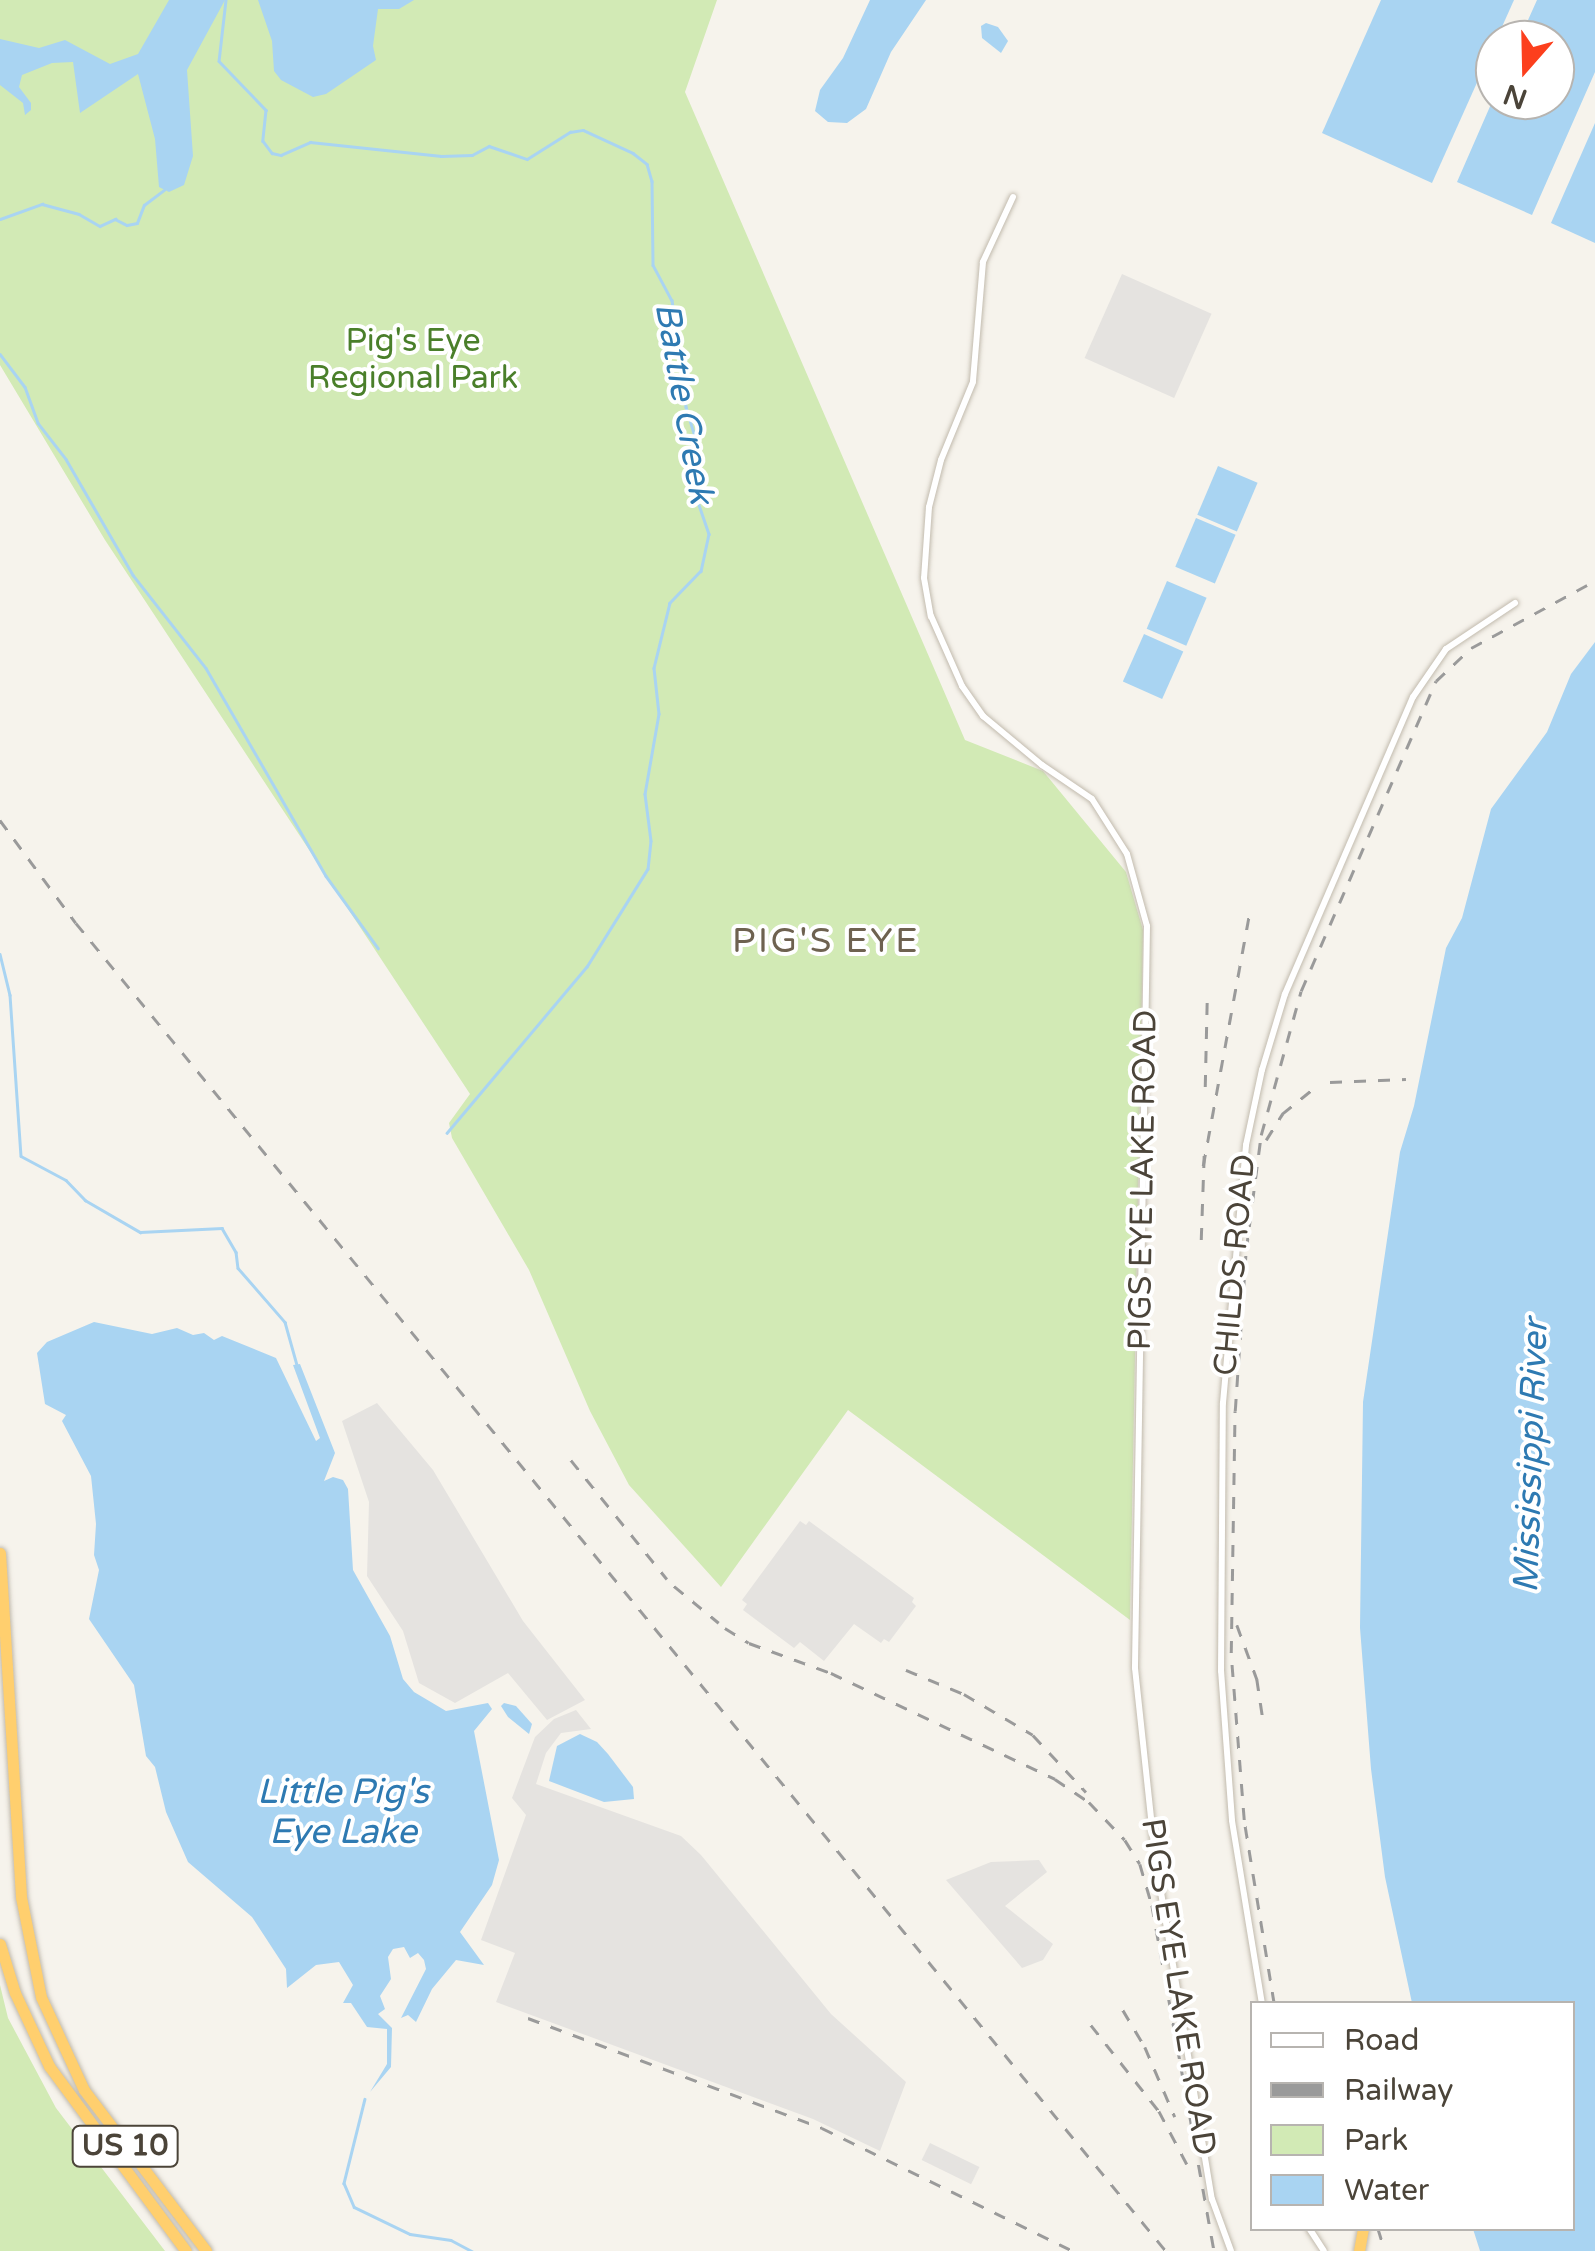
<!DOCTYPE html>
<style>
body{margin:0}
#map{position:relative;width:1595px;height:2251px;overflow:hidden;background:#f6f3ec;font-family:"Varela Round",sans-serif}
div>[style]{position:absolute}
.green>*{inset:0;background:#d2eab5}
.parking>*{inset:0;background:#e5e3e0;transform-origin:0 0}
.water>*{inset:0;background:#a9d4f2;transform-origin:0 0}
.stream>*{height:2.5px;margin:-1.25px;padding:0 1.25px;transform-origin:1.25px;border-radius:1.25px;background:#a9d4f2}
.roads{filter:drop-shadow(0 0 2px #c2bbae) drop-shadow(0 0 2px #c2bbae)}
.street>*{height:6px;margin:-3px;padding:0 3px;transform-origin:3px;border-radius:3px;background:#fff}
.highway>*{height:11px;margin:-5.5px;padding:0 5.5px;transform-origin:5.5px;border-radius:5.5px;background:#ffcf6e}
.rail>*{height:2.5px;margin-top:-1.25px;transform-origin:0;background:repeating-linear-gradient(90deg,#9a9a9a 0 12px,transparent 0 24px)}
span{translate:-50% -50%;white-space:nowrap;text-align:center;line-height:1.15;-webkit-text-stroke:8px #fff;paint-order:stroke}
.shield-label span{padding:2px 8px;background:#fff;border:2px solid;border-radius:8px;-webkit-text-stroke-width:0}
.shield-label{font-size:30px;color:#4b4439;font-weight:700}
.park-label{font-size:32px;color:#4a7f2a}
.street-label{font-size:32px;color:#4b4439}
.water-label{font-size:35px;color:#2e7ab2;font-style:italic}
.neighbourhood-label{font-size:35px;color:#6e6250;letter-spacing:2.5px}
.legend{position:absolute;left:1250px;top:2001px;width:325px;height:230px;box-sizing:border-box;background:#fff;border:2px solid #b7b4b0;margin:0;padding:12px 18px;list-style:none;font-size:30px;color:#4b4439}
.legend li{display:flex;align-items:center;gap:20px;height:50px}
.legend b{width:50px;border:2px solid #b7b4b0}
.north{position:absolute;left:1475px;top:20px;width:100px;height:100px;box-sizing:border-box;background:#fff;border:2px solid #b7b4b0;border-radius:50%;rotate:200deg;font-size:28px;font-weight:700;line-height:40px;text-align:center;color:#4b4439}
.north::after{content:'';display:block;margin:auto;width:35px;height:45px;background:#fc3f1d;clip-path:polygon(50% 0,100% 100%,50% 72%,0 100%)}
</style>
<div id="map">
<div class="green">
<div style="clip-path:polygon(0 0,717px 0,685px 92px,965px 740px,1043px 771px,1126px 872px,1143px 930px,1130px 1620px,848px 1410px,721px 1587px,629px 1485px,590px 1411px,529px 1270px,452px 1138px,449px 1123px,470px 1094px,105px 540px,0 365px)"></div>
<div style="clip-path:polygon(0 1985px,8px 2018px,56px 2108px,165px 2251px,0 2251px)"></div>
</div>
<div class="parking">
<div style="left:1122px;top:274px;width:98px;height:92px;rotate:24deg"></div>
<div style="clip-path:polygon(377px 1403px,433px 1470px,523px 1621px,585px 1700px,547px 1720px,508px 1673px,455px 1703px,419px 1683px,403px 1631px,367px 1576px,369px 1502px,342px 1421px)"></div>
<div style="clip-path:polygon(800px 1521px,806px 1525px,809px 1521px,914px 1598px,912px 1602px,916px 1606px,889px 1642px,884px 1639px,881px 1643px,854px 1624px,824px 1661px,800px 1642px,794px 1648px,743px 1610px,747px 1604px,742px 1600px)"></div>
<div style="clip-path:polygon(576px 1710px,591px 1729px,561px 1733px,546px 1753px,536px 1784px,681px 1836px,701px 1855px,831px 2014px,906px 2082px,880px 2151px,813px 2119px,496px 2002px,515px 1953px,481px 1940px,526px 1815px,512px 1798px,535px 1737px,554px 1719px)"></div>
<div style="clip-path:polygon(1039px 1860px,1047px 1872px,1005px 1906px,1053px 1944px,1043px 1960px,1022px 1968px,946px 1880px,991px 1862px)"></div>
<div style="left:930px;top:2143px;width:55px;height:19px;rotate:26deg"></div>
</div>
<div class="water">
<div style="clip-path:polygon(169px 0,225px 0,187px 70px,193px 156px,184px 185px,169px 192px,159px 187px,155px 139px,138px 74px,80px 113px,73px 62px,52px 63px,22px 75px,19px 87px,31px 103px,31px 110px,25px 115px,23px 103px,0 85px,0 39px,39px 48px,65px 40px,110px 64px,138px 54px)"></div>
<div style="clip-path:polygon(258px 0,414px 0,399px 9px,378px 9px,373px 46px,376px 60px,326px 94px,313px 97px,281px 80px,274px 71px,272px 41px)"></div>
<div style="clip-path:polygon(870px 0,926px 0,891px 52px,866px 109px,847px 123px,828px 122px,815px 111px,820px 90px,843px 58px)"></div>
<div style="clip-path:polygon(1381px 0,1514px 0,1432px 183px,1322px 133px)"></div>
<div style="clip-path:polygon(1537px 0,1595px 0,1595px 72px,1532px 215px,1457px 182px,1495px 95px,1495px 100px,1555px 100px,1555px 40px,1519px 40px)"></div>
<div style="clip-path:polygon(986px 23px,998px 27px,1008px 41px,1001px 53px,982px 38px,981px 26px)"></div>
<div style="clip-path:polygon(1595px 123px,1595px 243px,1551px 223px)"></div>
<div style="left:1218px;top:466px;width:43px;height:53px;rotate:23deg"></div>
<div style="left:1196px;top:518px;width:43px;height:53px;rotate:23deg"></div>
<div style="left:1167px;top:581px;width:43px;height:52px;rotate:23deg"></div>
<div style="left:1144px;top:634px;width:43px;height:52px;rotate:24deg"></div>
<div style="clip-path:polygon(1595px 642px,1595px 2251px,1480px 2251px,1473px 2229px,1572px 2228px,1572px 2004px,1412px 2003px,1385px 1877px,1371px 1769px,1360px 1628px,1363px 1402px,1400px 1152px,1414px 1106px,1446px 948px,1462px 918px,1491px 809px,1547px 732px,1571px 674px)"></div>
<div style="clip-path:polygon(94px 1322px,152px 1334px,177px 1328px,193px 1335px,204px 1333px,214px 1340px,222px 1336px,276px 1358px,316px 1441px,320px 1438px,293px 1365px,300px 1364px,335px 1453px,324px 1481px,333px 1477px,343px 1480px,348px 1489px,353px 1570px,390px 1636px,403px 1679px,414px 1692px,446px 1711px,488px 1703px,492px 1709px,474px 1731px,499px 1860px,492px 1885px,460px 1932px,484px 1965px,456px 1960px,432px 1989px,416px 2022px,408px 2015px,401px 2018px,426px 1969px,424px 1960px,418px 1953px,410px 1958px,404px 1947px,393px 1949px,388px 1957px,391px 1979px,380px 1996px,385px 2009px,378px 2014px,392px 2028px,391px 2067px,370px 2092px,387px 2064px,387px 2029px,367px 2027px,351px 2003px,343px 2003px,353px 1985px,339px 1962px,316px 1965px,287px 1988px,286px 1969px,252px 1917px,188px 1862px,166px 1812px,155px 1767px,146px 1756px,134px 1685px,89px 1619px,99px 1570px,94px 1555px,96px 1524px,91px 1476px,62px 1421px,66px 1415px,45px 1404px,37px 1353px,47px 1342px)"></div>
<div style="clip-path:polygon(504px 1703px,516px 1706px,532px 1724px,529px 1734px,508px 1717px,501px 1706px)"></div>
<div style="clip-path:polygon(580px 1734px,597px 1742px,608px 1754px,633px 1787px,634px 1799px,604px 1802px,549px 1781px,557px 1746px)"></div>
</div>
<div class="stream">
<div style="left:226px;top:0;width:61px;rotate:96.5deg"></div>
<div style="left:219px;top:61px;width:68px;rotate:46.2deg"></div>
<div style="left:266px;top:110px;width:31px;rotate:96deg"></div>
<div style="left:263px;top:141px;width:15px;rotate:53deg"></div>
<div style="left:272px;top:153px;width:9px;rotate:13deg"></div>
<div style="left:281px;top:155px;width:32px;rotate:-24deg"></div>
<div style="left:310px;top:142px;width:132px;rotate:6.1deg"></div>
<div style="left:441px;top:156px;width:31px;rotate:-2deg"></div>
<div style="left:472px;top:155px;width:19px;rotate:-28deg"></div>
<div style="left:489px;top:146px;width:40px;rotate:18.9deg"></div>
<div style="left:527px;top:159px;width:51px;rotate:-32.1deg"></div>
<div style="left:570px;top:132px;width:13px;rotate:-9deg"></div>
<div style="left:583px;top:130px;width:55px;rotate:24.7deg"></div>
<div style="left:633px;top:153px;width:18px;rotate:38deg"></div>
<div style="left:647px;top:164px;width:18px;rotate:74deg"></div>
<div style="left:652px;top:181px;width:84px;rotate:89.3deg"></div>
<div style="left:653px;top:265px;width:40px;rotate:62deg"></div>
<div style="left:672px;top:300px;width:108px;rotate:82.5deg"></div>
<div style="left:686px;top:407px;width:39px;rotate:73deg"></div>
<div style="left:697px;top:444px;width:58px;rotate:89deg"></div>
<div style="left:698px;top:502px;width:34px;rotate:71deg"></div>
<div style="left:709px;top:534px;width:38px;rotate:102deg"></div>
<div style="left:701px;top:571px;width:45px;rotate:134.1deg"></div>
<div style="left:670px;top:603px;width:67px;rotate:103.8deg"></div>
<div style="left:654px;top:668px;width:46px;rotate:83.8deg"></div>
<div style="left:659px;top:714px;width:81px;rotate:99.9deg"></div>
<div style="left:645px;top:794px;width:47px;rotate:82.7deg"></div>
<div style="left:651px;top:841px;width:28px;rotate:96deg"></div>
<div style="left:648px;top:869px;width:115px;rotate:121.9deg"></div>
<div style="left:587px;top:967px;width:217px;rotate:130.1deg"></div>
<div style="left:0;top:219px;width:45px;rotate:-19.7deg"></div>
<div style="left:42px;top:204px;width:38px;rotate:15deg"></div>
<div style="left:79px;top:214px;width:24px;rotate:30deg"></div>
<div style="left:100px;top:226px;width:17px;rotate:-25deg"></div>
<div style="left:115px;top:219px;width:13px;rotate:27deg"></div>
<div style="left:127px;top:225px;width:10px;rotate:-11deg"></div>
<div style="left:137px;top:223px;width:19px;rotate:-69deg"></div>
<div style="left:144px;top:205px;width:25px;rotate:-37deg"></div>
<div style="left:0;top:354px;width:41px;rotate:52.9deg"></div>
<div style="left:25px;top:387px;width:38px;rotate:70deg"></div>
<div style="left:38px;top:423px;width:46px;rotate:52.1deg"></div>
<div style="left:66px;top:459px;width:134px;rotate:60deg"></div>
<div style="left:133px;top:575px;width:118px;rotate:51.9deg"></div>
<div style="left:206px;top:668px;width:240px;rotate:60deg"></div>
<div style="left:326px;top:876px;width:89px;rotate:54.2deg"></div>
<div style="left:0;top:954px;width:42px;rotate:76.3deg"></div>
<div style="left:10px;top:995px;width:161px;rotate:86.1deg"></div>
<div style="left:21px;top:1156px;width:51px;rotate:28.1deg"></div>
<div style="left:66px;top:1180px;width:28px;rotate:46deg"></div>
<div style="left:85px;top:1200px;width:64px;rotate:30.2deg"></div>
<div style="left:140px;top:1232px;width:82px;rotate:-2.8deg"></div>
<div style="left:222px;top:1228px;width:28px;rotate:60deg"></div>
<div style="left:236px;top:1252px;width:16px;rotate:83deg"></div>
<div style="left:238px;top:1268px;width:72px;rotate:49deg"></div>
<div style="left:285px;top:1322px;width:45px;rotate:74.4deg"></div>
<div style="left:365px;top:2099px;width:87px;rotate:104deg"></div>
<div style="left:344px;top:2183px;width:26px;rotate:67deg"></div>
<div style="left:354px;top:2207px;width:62px;rotate:25.7deg"></div>
<div style="left:410px;top:2234px;width:41px;rotate:8.3deg"></div>
<div style="left:451px;top:2240px;width:24px;rotate:28deg"></div>
</div>
<div class="roads">
<div class="street">
<div style="left:1013px;top:197px;width:72px;rotate:114.8deg"></div>
<div style="left:983px;top:262px;width:120px;rotate:94.8deg"></div>
<div style="left:973px;top:382px;width:84px;rotate:112.3deg"></div>
<div style="left:941px;top:460px;width:49px;rotate:104.3deg"></div>
<div style="left:929px;top:507px;width:71px;rotate:94deg"></div>
<div style="left:924px;top:578px;width:39px;rotate:80deg"></div>
<div style="left:931px;top:616px;width:77px;rotate:66.1deg"></div>
<div style="left:962px;top:686px;width:37px;rotate:55deg"></div>
<div style="left:983px;top:716px;width:77px;rotate:39.7deg"></div>
<div style="left:1042px;top:765px;width:60px;rotate:34.2deg"></div>
<div style="left:1092px;top:799px;width:65px;rotate:57.5deg"></div>
<div style="left:1127px;top:854px;width:75px;rotate:74.5deg"></div>
<div style="left:1147px;top:926px;width:742px;rotate:90.93deg"></div>
<div style="left:1135px;top:1668px;width:189px;rotate:83.9deg"></div>
<div style="left:1155px;top:1856px;width:348px;rotate:80.6deg"></div>
<div style="left:1212px;top:2199px;width:55px;rotate:69.9deg"></div>
<div style="left:1262px;top:2004px;width:186px;rotate:-99.3deg"></div>
<div style="left:1232px;top:1820px;width:149px;rotate:-94.2deg"></div>
<div style="left:1221px;top:1671px;width:268px;rotate:-89.6deg"></div>
<div style="left:1223px;top:1403px;width:259px;rotate:-84.9deg"></div>
<div style="left:1246px;top:1145px;width:77px;rotate:-78deg"></div>
<div style="left:1262px;top:1070px;width:79px;rotate:-73.2deg"></div>
<div style="left:1285px;top:994px;width:323px;rotate:-66.7deg"></div>
<div style="left:1413px;top:697px;width:58px;rotate:-55.5deg"></div>
<div style="left:1446px;top:649px;width:83px;rotate:-33.7deg"></div>
<div style="left:1309px;top:2228px;width:27px;rotate:57deg"></div>
</div>
<div class="highway">
<div style="left:0;top:1553px;width:345px;rotate:86.5deg"></div>
<div style="left:21px;top:1897px;width:102px;rotate:78.7deg"></div>
<div style="left:41px;top:1997px;width:102px;rotate:65.2deg"></div>
<div style="left:84px;top:2090px;width:202px;rotate:52.8deg"></div>
<div style="left:0;top:1944px;width:51px;rotate:73deg"></div>
<div style="left:15px;top:1993px;width:81px;rotate:65deg"></div>
<div style="left:49px;top:2066px;width:230px;rotate:53.5deg"></div>
<div style="left:1359px;top:2251px;width:23px;rotate:-80deg"></div>
</div>
</div>
<div class="rail">
<div style="left:0;top:820px;width:128px;rotate:53.6deg"></div>
<div style="left:76px;top:923px;width:1718px;rotate:50.62deg"></div>
<div style="left:1330px;top:1082px;width:76px;rotate:-2.3deg"></div>
<div style="left:1205px;top:1087px;width:85px;rotate:-88.7deg"></div>
<div style="left:1266px;top:1140px;width:31px;rotate:-58deg"></div>
<div style="left:1282px;top:1114px;width:38px;rotate:-39deg"></div>
<div style="left:1203px;top:1166px;width:260px;rotate:-79.6deg"></div>
<div style="left:1201px;top:1240px;width:88px;rotate:-88deg"></div>
<div style="left:571px;top:1460px;width:153px;rotate:51.1deg"></div>
<div style="left:674px;top:1586px;width:58px;rotate:39.4deg"></div>
<div style="left:1237px;top:1625px;width:58px;rotate:69.7deg"></div>
<div style="left:1257px;top:1679px;width:48px;rotate:81.5deg"></div>
<div style="left:725px;top:1628px;width:28px;rotate:32deg"></div>
<div style="left:749px;top:1643px;width:87px;rotate:20.1deg"></div>
<div style="left:831px;top:1673px;width:248px;rotate:25.3deg"></div>
<div style="left:1055px;top:1779px;width:41px;rotate:34.1deg"></div>
<div style="left:1089px;top:1802px;width:52px;rotate:46.5deg"></div>
<div style="left:1125px;top:1840px;width:28px;rotate:58deg"></div>
<div style="left:1140px;top:1864px;width:43px;rotate:73.7deg"></div>
<div style="left:1152px;top:1905px;width:352px;rotate:79.8deg"></div>
<div style="left:906px;top:1670px;width:63px;rotate:22.5deg"></div>
<div style="left:964px;top:1694px;width:80px;rotate:30.7deg"></div>
<div style="left:1033px;top:1735px;width:78px;rotate:47.1deg"></div>
<div style="left:1274px;top:2004px;width:186px;rotate:-99.3deg"></div>
<div style="left:1244px;top:1820px;width:168px;rotate:-94.5deg"></div>
<div style="left:1231px;top:1653px;width:242px;rotate:-89.1deg"></div>
<div style="left:1235px;top:1411px;width:161px;rotate:-86.1deg"></div>
<div style="left:1246px;top:1250px;width:116px;rotate:-82.6deg"></div>
<div style="left:1261px;top:1135px;width:149px;rotate:-74.5deg"></div>
<div style="left:1301px;top:991px;width:338px;rotate:-66.5deg"></div>
<div style="left:1436px;top:681px;width:48px;rotate:-43.3deg"></div>
<div style="left:1471px;top:648px;width:132px;rotate:-28.5deg"></div>
<div style="left:1123px;top:2010px;width:43px;rotate:59.3deg"></div>
<div style="left:1145px;top:2047px;width:76px;rotate:66.8deg"></div>
<div style="left:528px;top:2018px;width:314px;rotate:20.5deg"></div>
<div style="left:822px;top:2128px;width:280px;rotate:26.1deg"></div>
<div style="left:1091px;top:2025px;width:110px;rotate:51.7deg"></div>
<div style="left:1159px;top:2111px;width:60px;rotate:62.2deg"></div>
<div style="left:1378px;top:2228px;width:24px;rotate:73deg"></div>
</div>
<div class="shield-label">
<span style="left:125px;top:2146px">US 10</span>
</div>
<div class="park-label">
<span style="left:413px;top:360px">Pig's Eye<br>Regional Park</span>
</div>
<div class="street-label">
<span style="left:1143px;top:1180px;rotate:-89deg">PIGS EYE LAKE ROAD</span>
<span style="left:1235px;top:1265px;rotate:-85deg">CHILDS ROAD</span>
<span style="left:1178px;top:1987px;rotate:81deg">PIGS EYE LAKE ROAD</span>
</div>
<div class="water-label">
<span style="left:684px;top:403px;rotate:80deg">Battle Creek</span>
<span style="left:1531px;top:1456px;rotate:-88deg">Mississippi River</span>
<span style="left:343px;top:1812px">Little Pig's<br>Eye Lake</span>
</div>
<div class="neighbourhood-label">
<span style="left:826px;top:941px">PIG'S EYE</span>
</div>
<ul class="legend">
<li><b style="height:12px;background:#fff"></b>Road</li>
<li><b style="height:12px;background:#9a9a9a"></b>Railway</li>
<li><b style="height:28px;background:#d2eab5"></b>Park</li>
<li><b style="height:28px;background:#a9d4f2"></b>Water</li>
</ul>
<div class="north">N</div>
</div>
